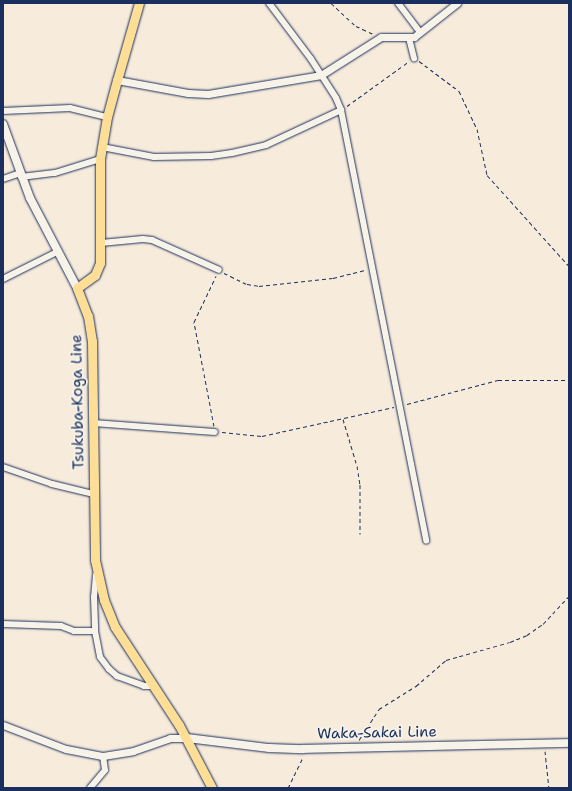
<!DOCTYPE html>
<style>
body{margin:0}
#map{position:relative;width:572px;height:791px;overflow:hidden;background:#f7ebdb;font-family:"Shantell Sans",sans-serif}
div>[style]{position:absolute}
.path>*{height:1px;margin-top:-0.5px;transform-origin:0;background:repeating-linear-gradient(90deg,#1b2f5e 0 4px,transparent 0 7px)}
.roads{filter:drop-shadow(0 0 1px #1b2f5e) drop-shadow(0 0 1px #1b2f5e)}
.minor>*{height:6px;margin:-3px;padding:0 3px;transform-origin:3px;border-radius:3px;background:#f7f3e8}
.tertiary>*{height:7px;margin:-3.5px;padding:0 3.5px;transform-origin:3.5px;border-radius:3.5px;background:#f7f3e8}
.secondary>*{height:8px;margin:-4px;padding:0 4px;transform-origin:4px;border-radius:4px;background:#f7f3e8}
.primary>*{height:9px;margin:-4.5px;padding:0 4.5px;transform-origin:4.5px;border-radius:4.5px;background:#fdde96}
span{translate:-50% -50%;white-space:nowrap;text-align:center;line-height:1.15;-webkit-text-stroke:3.5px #f7f3e8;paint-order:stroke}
.street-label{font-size:15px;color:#1b2f5e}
.frame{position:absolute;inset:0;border:4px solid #1b2f5e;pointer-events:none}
</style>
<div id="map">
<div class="path">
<div style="left:331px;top:3px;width:34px;rotate:43deg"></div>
<div style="left:356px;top:26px;width:19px;rotate:25deg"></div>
<div style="left:419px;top:61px;width:50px;rotate:36.9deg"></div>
<div style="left:459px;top:91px;width:42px;rotate:64.7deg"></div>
<div style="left:477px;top:129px;width:47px;rotate:77.7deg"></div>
<div style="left:487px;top:175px;width:122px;rotate:48deg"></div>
<div style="left:347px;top:106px;width:75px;rotate:-35.8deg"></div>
<div style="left:224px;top:273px;width:25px;rotate:26deg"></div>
<div style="left:247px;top:284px;width:12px;rotate:9deg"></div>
<div style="left:259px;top:286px;width:74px;rotate:-6.2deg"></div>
<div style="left:333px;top:278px;width:33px;rotate:-14deg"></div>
<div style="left:407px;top:404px;width:94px;rotate:-14.8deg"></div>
<div style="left:498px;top:380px;width:71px"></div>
<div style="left:343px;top:419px;width:49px;rotate:73.4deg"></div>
<div style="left:357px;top:466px;width:18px;rotate:81deg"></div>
<div style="left:360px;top:484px;width:50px;rotate:90deg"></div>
<div style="left:214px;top:426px;width:106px;rotate:-100.9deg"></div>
<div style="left:194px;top:322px;width:51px;rotate:-64.4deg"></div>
<div style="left:222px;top:432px;width:40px;rotate:5.7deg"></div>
<div style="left:262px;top:436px;width:135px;rotate:-12.4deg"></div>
<div style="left:359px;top:740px;width:37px;rotate:-57deg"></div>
<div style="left:379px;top:709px;width:44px;rotate:-31.9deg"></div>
<div style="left:416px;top:686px;width:40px;rotate:-41deg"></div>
<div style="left:446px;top:660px;width:66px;rotate:-15.7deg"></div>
<div style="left:510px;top:642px;width:18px;rotate:-22deg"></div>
<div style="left:527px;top:635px;width:19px;rotate:-35deg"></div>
<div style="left:543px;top:624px;width:38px;rotate:-47deg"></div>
<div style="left:545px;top:751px;width:37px;rotate:84deg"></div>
<div style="left:288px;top:788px;width:34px;rotate:-64deg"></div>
</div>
<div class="roads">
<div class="minor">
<div style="left:269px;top:3px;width:70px;rotate:53.1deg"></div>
<div style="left:311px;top:59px;width:46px;rotate:57.3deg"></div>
<div style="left:336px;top:98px;width:13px;rotate:67deg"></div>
<div style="left:341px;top:110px;width:439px;rotate:78.8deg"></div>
<div style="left:398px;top:3px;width:36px;rotate:53deg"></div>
<div style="left:409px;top:38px;width:21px;rotate:76deg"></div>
<div style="left:3px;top:111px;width:67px;rotate:-2.6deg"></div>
<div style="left:70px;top:108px;width:38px;rotate:14deg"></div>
<div style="left:102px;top:147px;width:53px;rotate:10.9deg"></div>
<div style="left:154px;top:157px;width:57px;rotate:-1deg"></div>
<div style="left:211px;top:156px;width:21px;rotate:-8deg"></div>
<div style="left:232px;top:153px;width:35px;rotate:-13deg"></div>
<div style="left:266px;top:145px;width:83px;rotate:-25deg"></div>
<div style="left:21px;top:177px;width:34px;rotate:-7deg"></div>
<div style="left:55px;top:173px;width:47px;rotate:-17.3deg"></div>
<div style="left:3px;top:179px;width:18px;rotate:-19deg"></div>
<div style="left:101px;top:243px;width:42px;rotate:-5.4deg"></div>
<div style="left:143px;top:239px;width:9px;rotate:6deg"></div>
<div style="left:152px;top:240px;width:73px;rotate:24.1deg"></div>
<div style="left:3px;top:279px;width:60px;rotate:-26.6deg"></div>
<div style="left:93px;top:423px;width:122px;rotate:4.2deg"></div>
<div style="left:3px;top:467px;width:52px;rotate:19.1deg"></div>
<div style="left:52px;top:484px;width:42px;rotate:13.7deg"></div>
<div style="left:96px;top:575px;width:22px;rotate:95deg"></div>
<div style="left:94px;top:597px;width:34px;rotate:88deg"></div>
<div style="left:95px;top:631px;width:26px;rotate:79deg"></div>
<div style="left:100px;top:657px;width:15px;rotate:53deg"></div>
<div style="left:109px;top:669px;width:11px;rotate:41deg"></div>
<div style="left:117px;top:676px;width:29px;rotate:20deg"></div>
<div style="left:144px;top:686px;width:9px"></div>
<div style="left:3px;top:624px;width:58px;rotate:2deg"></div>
<div style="left:61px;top:626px;width:14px;rotate:21deg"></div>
<div style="left:74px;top:631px;width:21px"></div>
<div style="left:90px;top:788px;width:23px;rotate:-50deg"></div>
<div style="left:105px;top:770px;width:14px;rotate:-98deg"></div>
</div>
<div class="tertiary">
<div style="left:117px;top:80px;width:72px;rotate:10.4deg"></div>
<div style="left:188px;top:93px;width:20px;rotate:3deg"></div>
<div style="left:208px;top:94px;width:115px;rotate:-9.5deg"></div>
<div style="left:321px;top:75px;width:71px;rotate:-32.3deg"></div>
<div style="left:381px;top:37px;width:33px"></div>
<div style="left:414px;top:37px;width:55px;rotate:-38.3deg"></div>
<div style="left:3px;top:725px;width:67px;rotate:20.9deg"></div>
<div style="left:66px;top:749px;width:38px;rotate:11deg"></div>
<div style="left:103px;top:756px;width:30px;rotate:-9deg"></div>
<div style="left:133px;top:751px;width:39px;rotate:-19deg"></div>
<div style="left:170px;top:738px;width:17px"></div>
</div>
<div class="secondary">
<div style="left:3px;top:124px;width:79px;rotate:70deg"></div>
<div style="left:30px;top:198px;width:102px;rotate:62.4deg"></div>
<div style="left:187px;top:738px;width:83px;rotate:7deg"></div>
<div style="left:269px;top:748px;width:34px;rotate:2deg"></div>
<div style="left:303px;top:749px;width:266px;rotate:-1.3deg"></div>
</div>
<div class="primary">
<div style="left:139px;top:3px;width:80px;rotate:105.9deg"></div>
<div style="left:117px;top:80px;width:38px;rotate:105deg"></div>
<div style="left:107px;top:117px;width:43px;rotate:99.5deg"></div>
<div style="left:100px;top:159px;width:104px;rotate:90deg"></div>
<div style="left:100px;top:263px;width:13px;rotate:113deg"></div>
<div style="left:95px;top:275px;width:22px;rotate:144deg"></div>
<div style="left:77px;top:288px;width:30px;rotate:69deg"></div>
<div style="left:88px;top:316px;width:25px;rotate:81deg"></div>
<div style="left:92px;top:341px;width:219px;rotate:89.2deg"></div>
<div style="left:95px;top:560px;width:41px;rotate:77.3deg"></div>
<div style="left:104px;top:600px;width:29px;rotate:68deg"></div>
<div style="left:115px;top:627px;width:117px;rotate:56.9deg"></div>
<div style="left:179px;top:725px;width:71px;rotate:62.4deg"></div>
</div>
</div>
<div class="street-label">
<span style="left:78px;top:402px;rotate:-91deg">Tsukuba-Koga Line</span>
<span style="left:377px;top:733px;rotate:-1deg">Waka-Sakai Line</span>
</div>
<div class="frame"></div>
</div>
